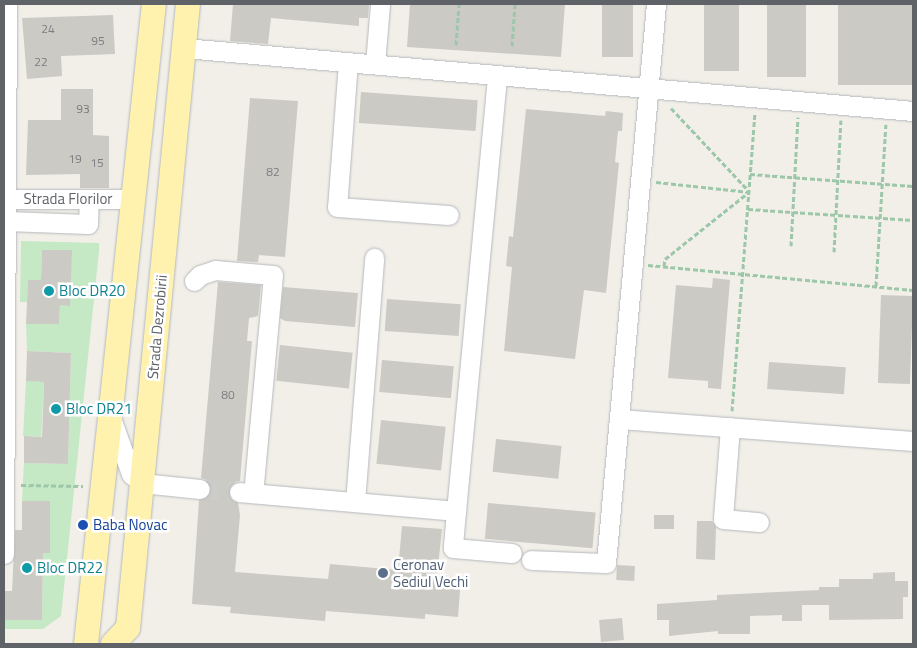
<!DOCTYPE html>
<style>
body{margin:0}
#map{position:relative;width:917px;height:648px;overflow:hidden;background:#f1efe8;font-family:"Titillium Web",sans-serif}
div>[style]{position:absolute}
.green>*{inset:0;background:#c5e8c5;transform-origin:0 0}
.building>*{inset:0;background:#cccac5;transform-origin:0 0}
.minor-tunnel>*{height:19px;margin-top:-9.5px;transform-origin:0;background:repeating-linear-gradient(90deg,#ccccc8 0 19px,transparent 0 28px)}
.path>*{height:3px;margin-top:-1.5px;transform-origin:0;background:repeating-linear-gradient(90deg,#9cc7a9 0 5px,transparent 0 7.5px)}
.roads{filter:drop-shadow(0 0 1px #b5b8bc) drop-shadow(0 0 1px #b5b8bc)}
.minor>*{height:19px;margin:-9.5px;padding:0 9.5px;transform-origin:9.5px;border-radius:9.5px;background:#fff}
.major>*{height:24px;margin:-12px;padding:0 12px;transform-origin:12px;border-radius:12px;background:#fff2af}
.dots>*{width:14px;height:14px;translate:-50% -50%;box-sizing:border-box;border:2px solid #fff;border-radius:50%}
span{translate:-50% -50%;white-space:nowrap;text-align:center;line-height:1.15;-webkit-text-stroke:5px #fff;paint-order:stroke}
.number-label{font-size:12px;color:#7a7d7f}
.number-label span{-webkit-text-stroke-width:0}
.street-label{font-size:15px;color:#5f6368}
.culture-label{font-size:15px;color:#0d838f}
.left{translate:0 -50%;text-align:left}
.transit-label{font-size:15px;color:#164399}
.service-label{font-size:15px;color:#4e5e75}
.frame{position:absolute;inset:0;border:5px solid #5f6368;pointer-events:none}
</style>
<div id="map">
<div class="green">
<div style="clip-path:polygon(21px 241px,99px 243px,99px 251px,61px 616px,43px 629px,4px 629px,4px 620px,42px 620px,43px 553px,49px 553px,50px 501px,22px 501px,24px 463px,68px 464px,71px 353px,27px 351px,26px 324px,59px 324px,60px 305px,69px 305px,71px 250px,42px 250px,41px 280px,28px 280px,27px 302px,20px 302px)"></div>
<div style="left:26px;top:381px;width:18px;height:55px;rotate:3deg"></div>
</div>
<div class="building">
<div style="clip-path:polygon(233px 4px,369px 4px,368px 18px,359px 18px,359px 26px,271px 18px,268px 44px,230px 41px)"></div>
<div style="clip-path:polygon(410px 4px,565px 4px,561px 57px,407px 47px)"></div>
<div style="left:602px;top:4px;width:31px;height:53px"></div>
<div style="left:704px;top:4px;width:35px;height:67px"></div>
<div style="left:767px;top:4px;width:39px;height:73px"></div>
<div style="left:838px;top:4px;width:75px;height:81px"></div>
<div style="clip-path:polygon(113px 15px,115px 54px,61px 56px,62px 76px,27px 79px,22px 18px)"></div>
<div style="clip-path:polygon(61px 89px,93px 89px,93px 135px,109px 136px,109px 188px,80px 188px,80px 174px,26px 175px,28px 120px,61px 120px)"></div>
<div style="left:361px;top:92px;width:117px;height:31px;rotate:4deg"></div>
<div style="clip-path:polygon(250px 98px,298px 101px,285px 257px,259px 255px,258px 262px,237px 261px)"></div>
<div style="clip-path:polygon(526px 109px,605px 116px,606px 111px,623px 113px,622px 131px,618px 131px,615px 162px,619px 163px,606px 293px,584px 290px,575px 359px,504px 351px,512px 267px,506px 266px,509px 236px,513px 237px)"></div>
<div style="clip-path:polygon(42px 250px,72px 250px,70px 306px,60px 305px,59px 324px,26px 324px,28px 280px,41px 280px)"></div>
<div style="clip-path:polygon(713px 278px,730px 280px,721px 389px,708px 388px,708px 381px,668px 378px,676px 285px,712px 288px)"></div>
<div style="clip-path:polygon(218px 282px,261px 285px,258px 316px,249px 318px,247px 341px,252px 341px,240px 481px,234px 482px,228px 491px,229px 497px,238px 503px,240px 515px,235px 572px,328px 579px,330px 564px,398px 570px,402px 526px,442px 529px,437px 576px,461px 578px,458px 617px,425px 614px,425px 619px,326px 611px,325px 621px,230px 613px,231px 607px,192px 604px,199px 500px,209px 496px,211px 490px,207px 480px,201px 478px)"></div>
<div style="clip-path:polygon(283px 287px,358px 293px,355px 327px,285px 321px,280px 318px)"></div>
<div style="left:881px;top:295px;width:32px;height:88px;rotate:2deg"></div>
<div style="left:387px;top:299px;width:74px;height:32px;rotate:4deg"></div>
<div style="left:280px;top:345px;width:73px;height:36px;rotate:6deg"></div>
<div style="clip-path:polygon(27px 351px,71px 353px,68px 464px,24px 463px,24px 436px,42px 437px,44px 382px,26px 381px)"></div>
<div style="left:382px;top:360px;width:72px;height:32px;rotate:5deg"></div>
<div style="left:769px;top:362px;width:77px;height:27px;rotate:4deg"></div>
<div style="left:381px;top:420px;width:65px;height:44px;rotate:6deg"></div>
<div style="left:496px;top:439px;width:66px;height:33px;rotate:6deg"></div>
<div style="clip-path:polygon(22px 501px,50px 501px,50px 553px,43px 553px,42px 620px,4px 620px,4px 591px,12px 591px,15px 530px,22px 530px)"></div>
<div style="left:488px;top:503px;width:108px;height:36px;rotate:5deg"></div>
<div style="left:654px;top:515px;width:20px;height:14px"></div>
<div style="clip-path:polygon(697px 521px,712px 521px,716px 527px,715px 560px,696px 559px)"></div>
<div style="left:617px;top:565px;width:18px;height:15px;rotate:3deg"></div>
<div style="clip-path:polygon(895px 572px,895px 581px,908px 581px,908px 597px,903px 597px,903px 619px,829px 620px,829px 605px,802px 605px,802px 621px,782px 621px,782px 615px,750px 616px,750px 634px,718px 634px,718px 631px,669px 636px,669px 620px,657px 620px,657px 604px,717px 600px,717px 595px,819px 590px,819px 587px,839px 587px,839px 579px,873px 579px,873px 573px)"></div>
<div style="left:622px;top:618px;width:22px;height:23px;rotate:85deg"></div>
</div>
<div class="minor-tunnel">
<div style="left:200px;top:489px;width:39px;rotate:4deg"></div>
</div>
<div class="path">
<div style="left:456px;top:45px;width:41px;rotate:-85.8deg"></div>
<div style="left:512px;top:46px;width:42px;rotate:-85.9deg"></div>
<div style="left:671px;top:108px;width:114px;rotate:46.8deg"></div>
<div style="left:750px;top:174px;width:163px;rotate:4.2deg"></div>
<div style="left:656px;top:182px;width:94px;rotate:6.1deg"></div>
<div style="left:748px;top:209px;width:165px;rotate:3.8deg"></div>
<div style="left:791px;top:246px;width:129px;rotate:-86.9deg"></div>
<div style="left:834px;top:252px;width:132px;rotate:-87deg"></div>
<div style="left:648px;top:265px;width:266px;rotate:5.4deg"></div>
<div style="left:664px;top:266px;width:7px;rotate:-82deg"></div>
<div style="left:665px;top:259px;width:107px;rotate:-38.6deg"></div>
<div style="left:876px;top:286px;width:162px;rotate:-86.5deg"></div>
<div style="left:732px;top:411px;width:299px;rotate:-85.6deg"></div>
<div style="left:21px;top:485px;width:62px;rotate:0.9deg"></div>
</div>
<div class="roads">
<div class="minor">
<div style="left:184px;top:48px;width:732px;rotate:4.94deg"></div>
<div style="left:348px;top:62px;width:145px;rotate:94.3deg"></div>
<div style="left:337px;top:207px;width:112px;rotate:4.1deg"></div>
<div style="left:375px;top:64px;width:60px;rotate:-85.2deg"></div>
<div style="left:4px;top:199px;width:128px"></div>
<div style="left:6px;top:221px;width:82px;rotate:2.1deg"></div>
<div style="left:88px;top:224px;width:25px;rotate:-88deg"></div>
<div style="left:194px;top:281px;width:8px;rotate:-45deg"></div>
<div style="left:200px;top:275px;width:16px;rotate:-18deg"></div>
<div style="left:215px;top:270px;width:58px;rotate:4.9deg"></div>
<div style="left:273px;top:275px;width:219px;rotate:95.2deg"></div>
<div style="left:111px;top:418px;width:59px;rotate:70.3deg"></div>
<div style="left:131px;top:474px;width:14px;rotate:39deg"></div>
<div style="left:142px;top:483px;width:58px;rotate:5.9deg"></div>
<div style="left:619px;top:419px;width:295px;rotate:4.3deg"></div>
<div style="left:730px;top:427px;width:92px;rotate:94.4deg"></div>
<div style="left:723px;top:519px;width:36px;rotate:5deg"></div>
<div style="left:239px;top:492px;width:218px;rotate:5deg"></div>
<div style="left:456px;top:511px;width:438px;rotate:-84.6deg"></div>
<div style="left:355px;top:502px;width:245px;rotate:-85.5deg"></div>
<div style="left:456px;top:511px;width:37px;rotate:95deg"></div>
<div style="left:453px;top:548px;width:59px;rotate:4.8deg"></div>
<div style="left:4px;top:554px;width:550px;rotate:-89.69deg"></div>
<div style="left:531px;top:560px;width:75px;rotate:2.3deg"></div>
<div style="left:606px;top:563px;width:561px;rotate:-84.89deg"></div>
</div>
<div class="major">
<div style="left:86px;top:644px;width:644px;rotate:-83.94deg"></div>
<div style="left:113px;top:644px;width:22px;rotate:-47deg"></div>
<div style="left:128px;top:628px;width:627px;rotate:-84.51deg"></div>
</div>
</div>
<div class="dots">
<div style="left:49px;top:291px;background:#0f9aa8"></div>
<div style="left:56px;top:409px;background:#0f9aa8"></div>
<div style="left:83px;top:525px;background:#1a4fb4"></div>
<div style="left:27px;top:568px;background:#0f9aa8"></div>
<div style="left:383px;top:573px;background:#5c6f8a"></div>
</div>
<div class="number-label">
<span style="left:48px;top:29px">24</span>
<span style="left:98px;top:41px">95</span>
<span style="left:41px;top:62px">22</span>
<span style="left:83px;top:109px">93</span>
<span style="left:75px;top:159px">19</span>
<span style="left:97px;top:163px">15</span>
<span style="left:273px;top:172px">82</span>
<span style="left:228px;top:395px">80</span>
</div>
<div class="street-label">
<span style="left:68px;top:199px">Strada Florilor</span>
<span style="left:157px;top:327px;rotate:-85deg">Strada Dezrobirii</span>
</div>
<div class="culture-label">
<span class="left" style="left:59px;top:291px">Bloc DR20</span>
<span class="left" style="left:66px;top:409px">Bloc DR21</span>
<span class="left" style="left:37px;top:568px">Bloc DR22</span>
</div>
<div class="transit-label">
<span class="left" style="left:93px;top:525px">Baba Novac</span>
</div>
<div class="service-label">
<span class="left" style="left:393px;top:573px">Ceronav<br>Sediul Vechi</span>
</div>
<div class="frame"></div>
</div>
